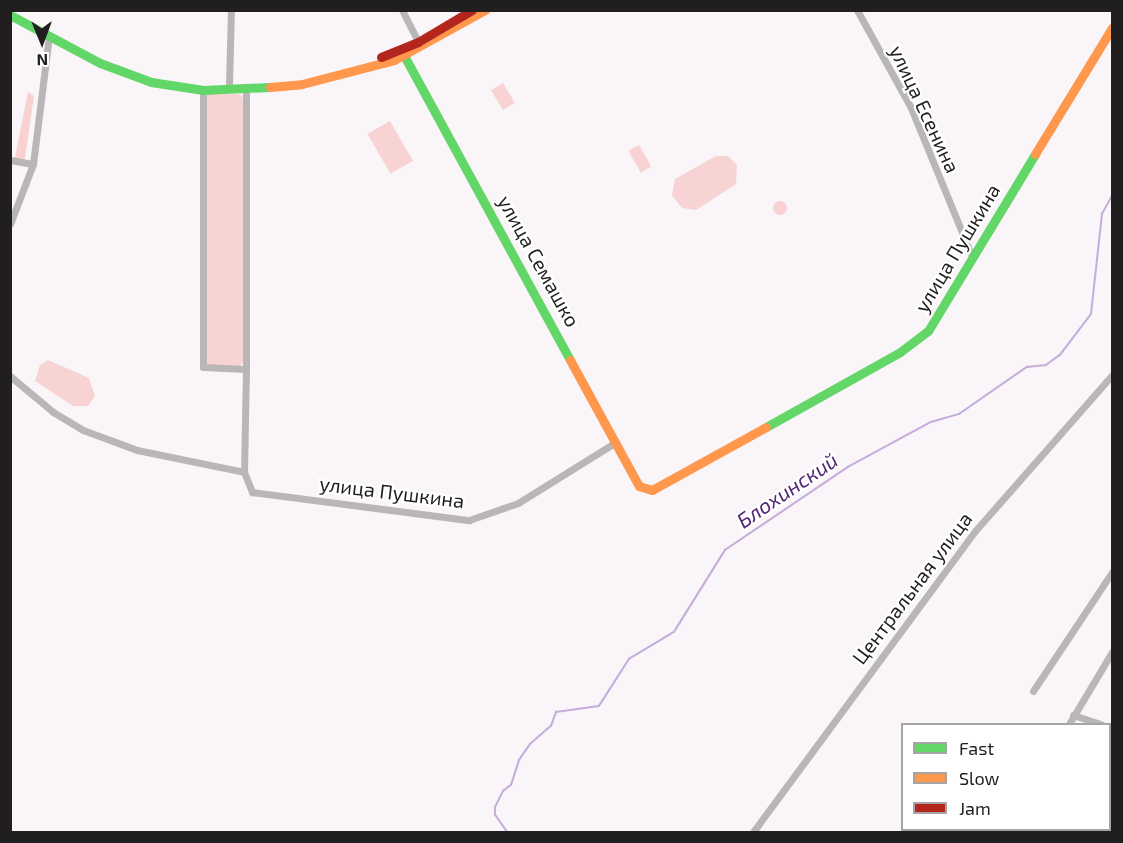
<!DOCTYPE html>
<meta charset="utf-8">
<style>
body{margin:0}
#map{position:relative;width:1123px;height:843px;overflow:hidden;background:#faf5f8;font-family:"Exo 2",sans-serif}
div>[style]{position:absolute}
.green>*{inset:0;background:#f8d3d4;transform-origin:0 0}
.round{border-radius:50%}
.forest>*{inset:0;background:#f9d1d1}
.stream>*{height:1.5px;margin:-0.75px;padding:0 0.75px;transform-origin:0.75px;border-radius:0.75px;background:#c6acdb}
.street>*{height:7px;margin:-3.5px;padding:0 3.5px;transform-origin:3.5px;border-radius:3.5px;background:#b9b6b7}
.fast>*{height:9px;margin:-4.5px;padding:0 4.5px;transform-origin:4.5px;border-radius:4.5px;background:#63d668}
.slow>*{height:9px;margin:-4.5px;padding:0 4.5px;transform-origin:4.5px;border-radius:4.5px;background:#ff974d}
.jam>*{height:9px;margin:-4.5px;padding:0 4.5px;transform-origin:4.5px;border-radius:4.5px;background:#b3261e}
span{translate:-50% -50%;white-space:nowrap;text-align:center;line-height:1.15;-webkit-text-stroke:4.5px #fff;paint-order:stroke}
.street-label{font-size:20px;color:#211e1f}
.water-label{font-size:21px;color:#532674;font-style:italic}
.frame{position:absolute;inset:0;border:12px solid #211e1f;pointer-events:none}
.legend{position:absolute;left:901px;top:723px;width:210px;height:108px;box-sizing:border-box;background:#fff;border:2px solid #a6a5a5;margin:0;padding:8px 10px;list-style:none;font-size:18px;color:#211e1f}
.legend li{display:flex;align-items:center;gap:12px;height:30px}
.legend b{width:30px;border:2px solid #a6a5a5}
.north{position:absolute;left:12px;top:12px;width:60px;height:60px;-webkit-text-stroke:4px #fff;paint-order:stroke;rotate:179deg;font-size:16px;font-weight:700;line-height:24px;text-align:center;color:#211e1f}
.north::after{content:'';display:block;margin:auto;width:21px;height:27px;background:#211e1f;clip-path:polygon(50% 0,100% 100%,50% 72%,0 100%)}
</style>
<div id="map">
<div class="green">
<div style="left:503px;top:83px;width:23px;height:14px;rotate:59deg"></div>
<div style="clip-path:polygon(207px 94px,240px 94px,243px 98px,243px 363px,240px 366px,207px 365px,205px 360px)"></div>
<div style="left:390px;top:121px;width:46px;height:26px;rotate:60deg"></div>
<div style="left:639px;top:145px;width:25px;height:12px;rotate:61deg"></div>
<div style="clip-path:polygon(716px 156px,728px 156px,737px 165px,736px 184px,696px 210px,682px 208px,672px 195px,675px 179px)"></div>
<div class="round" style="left:773px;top:201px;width:14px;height:14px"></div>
<div style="clip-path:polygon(48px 360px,89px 378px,95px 396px,88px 406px,73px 406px,35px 381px,40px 365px)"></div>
</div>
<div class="forest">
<div style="clip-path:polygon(28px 92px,34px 96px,24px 165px,14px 162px)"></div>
</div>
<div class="stream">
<div style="left:507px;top:832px;width:21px;rotate:-125deg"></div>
<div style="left:495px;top:815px;width:8px;rotate:-90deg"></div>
<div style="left:495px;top:807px;width:18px;rotate:-63deg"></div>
<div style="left:503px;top:791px;width:10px;rotate:-37deg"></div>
<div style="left:511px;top:785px;width:26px;rotate:-72deg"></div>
<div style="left:519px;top:760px;width:19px;rotate:-55deg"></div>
<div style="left:530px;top:744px;width:28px;rotate:-41deg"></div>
<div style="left:551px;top:726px;width:15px;rotate:-70deg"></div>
<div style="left:556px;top:712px;width:43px;rotate:-7.9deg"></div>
<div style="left:599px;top:706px;width:56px;rotate:-57.4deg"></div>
<div style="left:629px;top:659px;width:52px;rotate:-31deg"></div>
<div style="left:674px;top:632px;width:97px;rotate:-58.1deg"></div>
<div style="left:725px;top:550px;width:148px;rotate:-34deg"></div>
<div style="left:848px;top:467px;width:94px;rotate:-28.5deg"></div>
<div style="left:931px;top:422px;width:29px;rotate:-16deg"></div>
<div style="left:959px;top:414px;width:83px;rotate:-34.7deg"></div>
<div style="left:1027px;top:367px;width:19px;rotate:-6deg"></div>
<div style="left:1046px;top:365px;width:17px;rotate:-36deg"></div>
<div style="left:1060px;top:355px;width:51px;rotate:-52.9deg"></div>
<div style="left:1091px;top:314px;width:101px;rotate:-83.7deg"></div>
<div style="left:1102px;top:214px;width:21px;rotate:-61deg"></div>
</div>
<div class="street">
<div style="left:402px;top:10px;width:36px;rotate:63deg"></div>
<div style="left:857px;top:10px;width:112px;rotate:61.1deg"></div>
<div style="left:911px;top:108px;width:161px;rotate:67.7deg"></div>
<div style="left:229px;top:85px;width:75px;rotate:-88.5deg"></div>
<div style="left:203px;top:90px;width:277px;rotate:90deg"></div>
<div style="left:203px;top:367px;width:43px;rotate:2.7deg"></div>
<div style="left:246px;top:369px;width:279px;rotate:-90deg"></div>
<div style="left:10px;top:160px;width:23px;rotate:10deg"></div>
<div style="left:10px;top:224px;width:64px;rotate:-69deg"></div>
<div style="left:33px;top:164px;width:130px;rotate:-82.9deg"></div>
<div style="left:246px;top:369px;width:103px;rotate:91.1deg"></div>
<div style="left:244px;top:472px;width:22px;rotate:68deg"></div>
<div style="left:252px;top:492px;width:219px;rotate:7.4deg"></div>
<div style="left:469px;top:520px;width:52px;rotate:-19.1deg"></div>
<div style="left:518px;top:503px;width:115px;rotate:-31.9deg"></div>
<div style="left:10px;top:376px;width:56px;rotate:39.9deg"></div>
<div style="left:53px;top:412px;width:35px;rotate:31deg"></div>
<div style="left:83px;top:430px;width:58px;rotate:20.3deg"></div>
<div style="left:137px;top:450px;width:109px;rotate:11.6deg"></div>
<div style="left:1033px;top:691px;width:143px;rotate:-56.4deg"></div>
<div style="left:1073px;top:715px;width:29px;rotate:18deg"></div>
<div style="left:1069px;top:724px;width:84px;rotate:-59.2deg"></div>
<div style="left:1110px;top:728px;width:2px;rotate:27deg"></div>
<div style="left:1110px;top:819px;width:2px;rotate:27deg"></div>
<div style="left:753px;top:832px;width:374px;rotate:-53.6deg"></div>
<div style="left:975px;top:531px;width:208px;rotate:-48.7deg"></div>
</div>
<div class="fast">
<div style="left:10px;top:15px;width:102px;rotate:28.1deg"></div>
<div style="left:100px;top:63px;width:54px;rotate:20.4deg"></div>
<div style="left:151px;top:82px;width:53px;rotate:8.7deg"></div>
<div style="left:203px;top:90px;width:67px;rotate:-2.6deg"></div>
<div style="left:401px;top:50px;width:353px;rotate:61.4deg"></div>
<div style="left:766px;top:427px;width:154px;rotate:-29.2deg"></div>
<div style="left:900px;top:352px;width:35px;rotate:-37deg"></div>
<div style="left:928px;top:331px;width:207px;rotate:-58.8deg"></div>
</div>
<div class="slow">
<div style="left:270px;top:87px;width:32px;rotate:-5deg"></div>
<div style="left:302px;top:84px;width:95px;rotate:-14.6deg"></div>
<div style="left:394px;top:60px;width:104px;rotate:-28.8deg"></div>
<div style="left:1035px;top:154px;width:148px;rotate:-58.6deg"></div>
<div style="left:570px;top:360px;width:144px;rotate:61.3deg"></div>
<div style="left:639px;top:486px;width:14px;rotate:17deg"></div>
<div style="left:652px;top:490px;width:130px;rotate:-28.9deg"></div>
</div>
<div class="jam">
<div style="left:381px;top:57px;width:40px;rotate:-22deg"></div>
<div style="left:418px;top:42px;width:63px;rotate:-30.7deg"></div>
</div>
<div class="street-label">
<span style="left:925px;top:109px;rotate:65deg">улица Есенина</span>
<span style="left:957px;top:248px;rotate:-59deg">улица Пушкина</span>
<span style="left:539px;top:261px;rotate:61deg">улица Семашко</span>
<span style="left:392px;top:492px;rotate:7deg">улица Пушкина</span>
<span style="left:912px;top:588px;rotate:-53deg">Центральная улица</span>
</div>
<div class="water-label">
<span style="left:787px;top:490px;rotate:-34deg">Блохинский</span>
</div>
<div class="frame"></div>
<ul class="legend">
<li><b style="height:8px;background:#63d668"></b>Fast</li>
<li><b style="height:8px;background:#ff974d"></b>Slow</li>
<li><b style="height:8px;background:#b3261e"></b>Jam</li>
</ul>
<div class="north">N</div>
</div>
